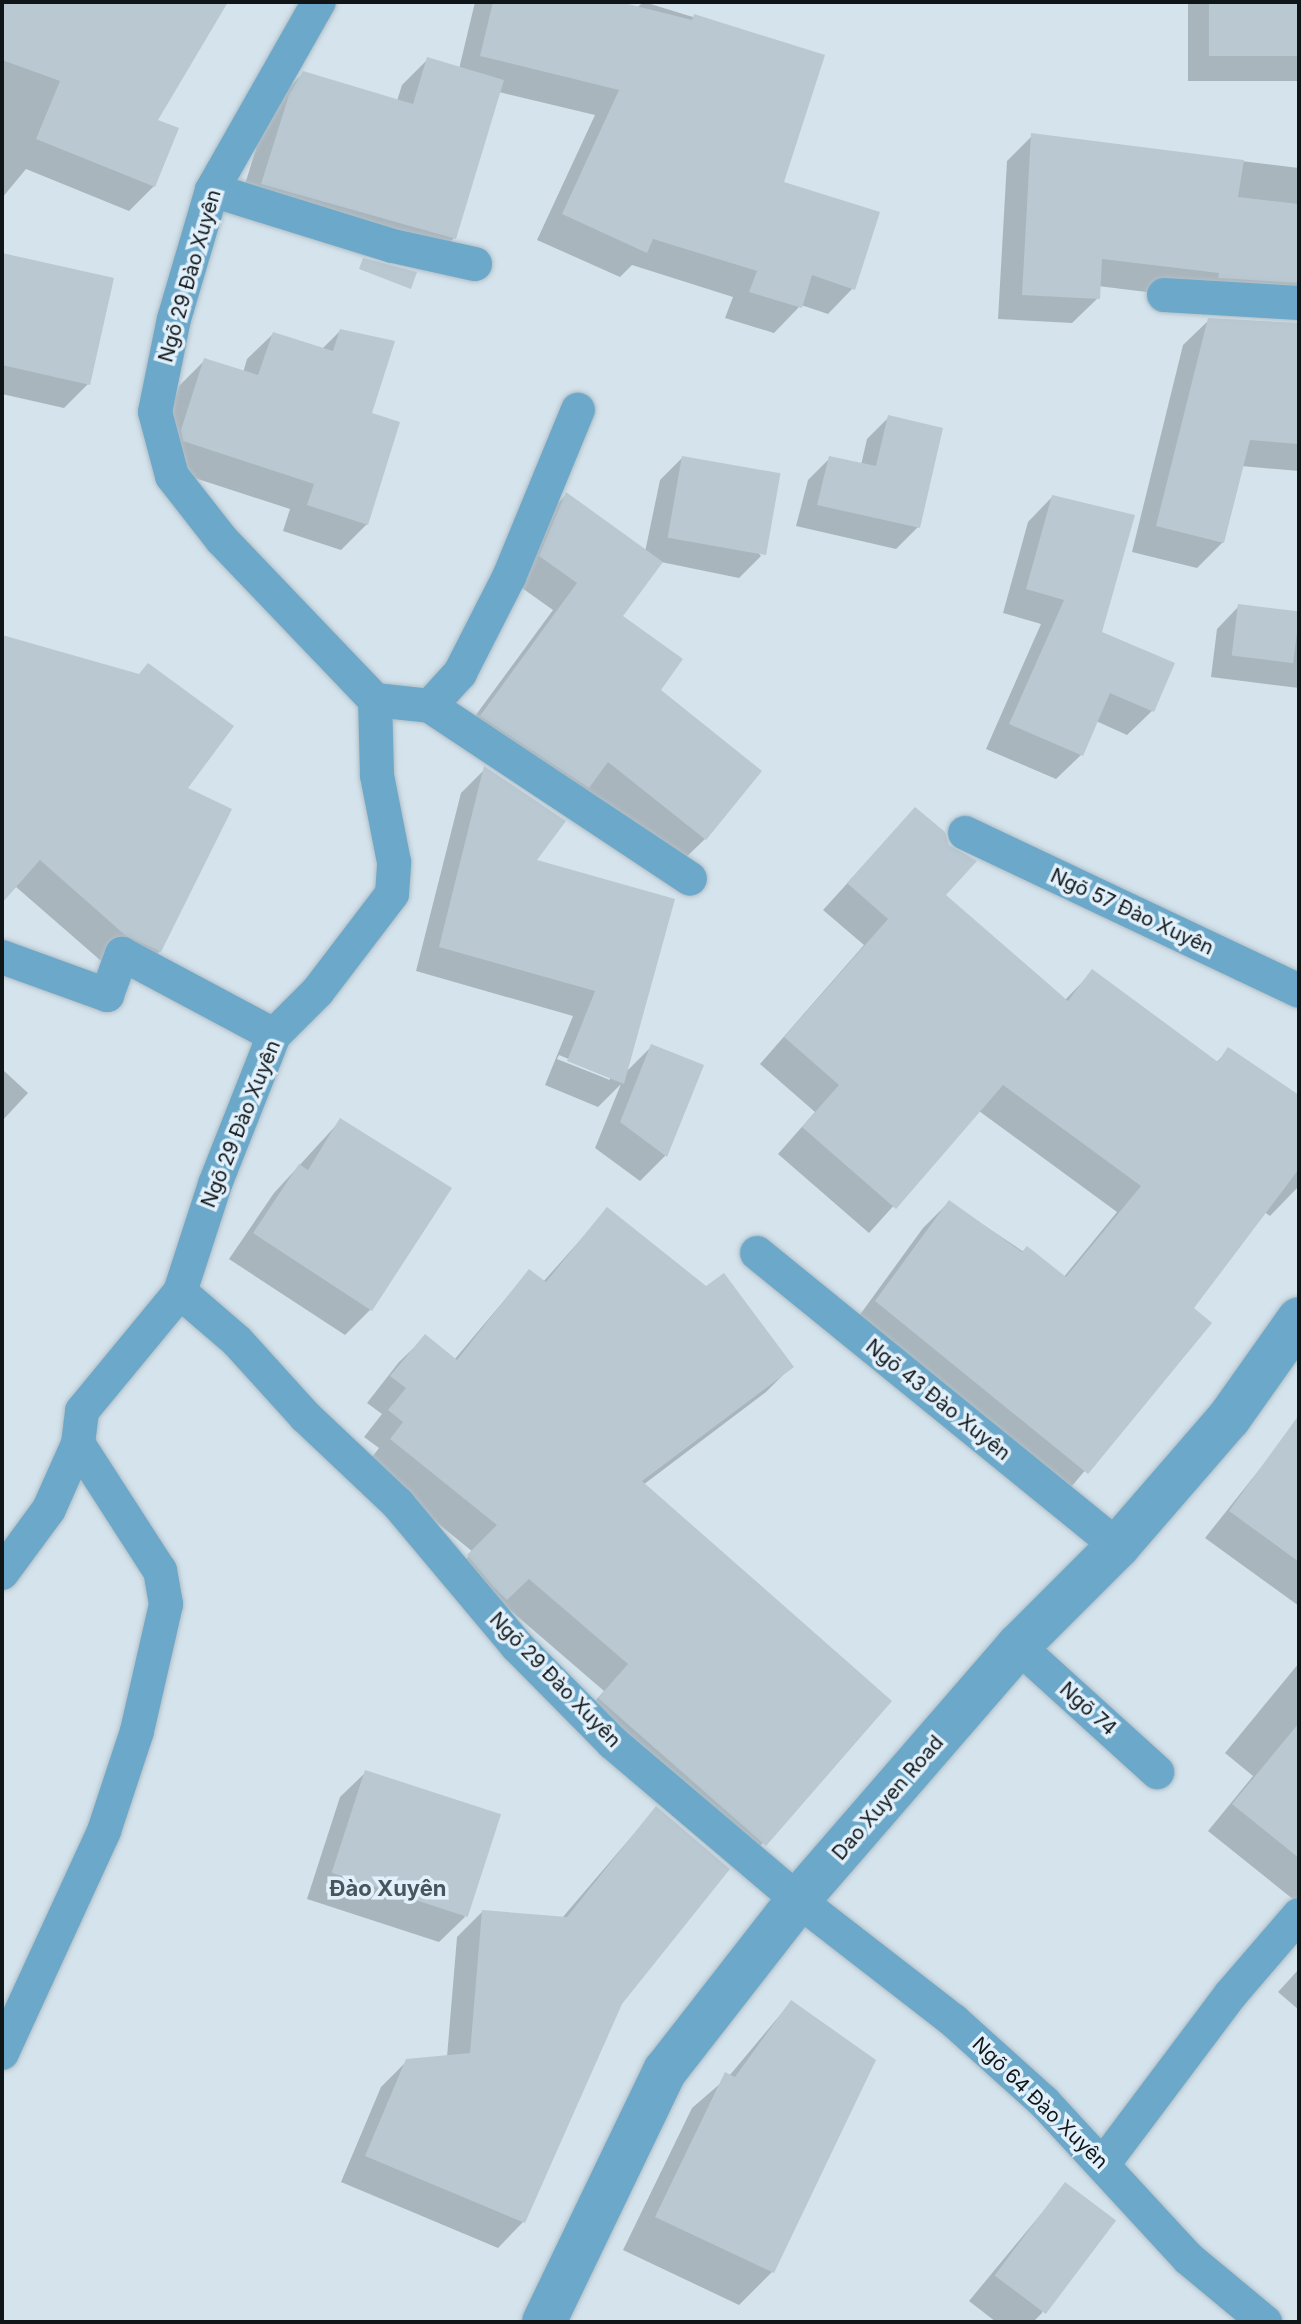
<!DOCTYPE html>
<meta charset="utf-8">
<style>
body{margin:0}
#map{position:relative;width:1301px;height:2324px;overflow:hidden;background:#d4e3ec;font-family:Inter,sans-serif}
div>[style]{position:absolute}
.shadow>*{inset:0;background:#0003;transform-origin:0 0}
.building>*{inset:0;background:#b9c8d1;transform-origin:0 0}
.roads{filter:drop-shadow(0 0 2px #b1bec6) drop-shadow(0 0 2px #b1bec6)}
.service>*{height:34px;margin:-17px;padding:0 17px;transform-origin:17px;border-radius:17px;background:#6ca8c9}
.tertiary>*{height:44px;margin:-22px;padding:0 22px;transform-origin:22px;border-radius:22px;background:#6ca8c9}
span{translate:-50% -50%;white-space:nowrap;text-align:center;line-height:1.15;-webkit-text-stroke:7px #e1f0fa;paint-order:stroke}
.street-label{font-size:20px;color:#101518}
.neighbourhood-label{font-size:22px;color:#47555c;font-weight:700}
.frame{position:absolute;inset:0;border:4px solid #101518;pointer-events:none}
</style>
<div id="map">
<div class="shadow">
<div style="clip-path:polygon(2px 2px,225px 2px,155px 121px,154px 186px,129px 211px,26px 169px,2px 198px)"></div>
<div style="clip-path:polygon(475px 2px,611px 2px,636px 8px,644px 2px,823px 57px,782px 184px,853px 288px,828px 314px,801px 305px,774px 333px,725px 318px,733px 297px,632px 265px,620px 277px,537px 240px,595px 115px,499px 92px,454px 238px,428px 264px,237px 210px,264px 123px,278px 99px,303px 73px,397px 101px,402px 85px,428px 59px,459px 69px)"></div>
<div style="left:1188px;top:2px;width:111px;height:79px"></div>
<div style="clip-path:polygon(1032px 136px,1299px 168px,1299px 285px,1276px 308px,1098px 286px,1098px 298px,1072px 323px,998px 319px,1007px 161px)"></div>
<div style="clip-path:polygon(2px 255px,88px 384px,64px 408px,2px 394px)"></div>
<div style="clip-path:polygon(1209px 320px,1299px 335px,1299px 471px,1241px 466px,1223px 542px,1197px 568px,1132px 552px,1183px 345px)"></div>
<div style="clip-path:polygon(340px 331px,369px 414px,367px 524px,341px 550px,283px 531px,290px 509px,158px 466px,156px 457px,179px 386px,205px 360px,243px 373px,247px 359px,273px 334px,322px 349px)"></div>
<div style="clip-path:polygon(889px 417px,918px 527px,896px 549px,796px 526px,808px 480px,830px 458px,861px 465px,867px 439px)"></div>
<div style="clip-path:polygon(682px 458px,761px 556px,739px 578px,661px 562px,621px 617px,658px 691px,705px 839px,679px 864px,456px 742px,553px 610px,515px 583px,541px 520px,566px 495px,645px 552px,660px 480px)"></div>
<div style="clip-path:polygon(1052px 497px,1100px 633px,1152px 711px,1127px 735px,1096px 721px,1081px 755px,1056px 779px,986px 749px,1041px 624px,1003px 613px,1028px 522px)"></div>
<div style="clip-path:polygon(1239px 606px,1299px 614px,1299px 688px,1211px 677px,1217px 629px)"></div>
<div style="clip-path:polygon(2px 637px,185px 788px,160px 951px,134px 977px,100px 960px,15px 886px,2px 900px)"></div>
<div style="clip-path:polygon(evenodd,485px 769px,534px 862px,673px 900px,625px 1073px,652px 1046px,665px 1156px,640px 1181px,595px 1148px,621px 1084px,598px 1107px,545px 1085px,573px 1016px,416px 971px,461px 793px,485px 769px,559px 1055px,610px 1076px,610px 1080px,557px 1059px,559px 1055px)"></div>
<div style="clip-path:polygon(915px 809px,944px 895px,1065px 1000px,1092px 972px,1216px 1063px,1228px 1050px,1299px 1098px,1299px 1186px,1270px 1216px,1264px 1212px,1191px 1308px,1209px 1323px,1061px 1499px,851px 1327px,923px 1228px,949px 1202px,1063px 1278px,1117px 1212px,979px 1111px,869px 1233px,778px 1154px,815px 1112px,760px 1064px,864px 945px,823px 910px)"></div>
<div style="clip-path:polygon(2px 1069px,28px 1093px,2px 1121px)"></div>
<div style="clip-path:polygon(340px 1121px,370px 1310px,345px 1335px,229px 1259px,274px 1193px)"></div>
<div style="clip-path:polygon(607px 1210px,791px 1367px,766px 1392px,643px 1485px,889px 1701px,739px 1870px,574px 1724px,604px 1691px,502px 1603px,443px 1582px,473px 1552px,366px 1465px,379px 1448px,364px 1437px,382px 1414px,367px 1403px,399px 1362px,425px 1337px,454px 1360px,529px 1271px,543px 1282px)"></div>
<div style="clip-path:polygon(1275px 1450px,1299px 1468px,1299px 1606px,1205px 1538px)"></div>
<div style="clip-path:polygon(1299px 1663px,1299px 1904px,1208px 1831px,1253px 1776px,1225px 1753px)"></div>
<div style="clip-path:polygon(366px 1772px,465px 1917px,439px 1942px,307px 1899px,340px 1797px)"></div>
<div style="clip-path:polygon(656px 1808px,620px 2003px,523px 2222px,498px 2248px,341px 2182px,381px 2087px,407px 2061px,447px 2057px,457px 1937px,482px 1912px,562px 1918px)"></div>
<div style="clip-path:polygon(1299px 1969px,1299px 2010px,1278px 1992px)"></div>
<div style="clip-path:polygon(791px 2002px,772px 2272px,739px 2305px,623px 2250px,692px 2108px,729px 2076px)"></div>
<div style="clip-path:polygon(1065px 2185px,1042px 2313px,1033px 2322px,996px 2322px,969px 2301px)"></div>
</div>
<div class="building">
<div style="clip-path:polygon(2px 2px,228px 2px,158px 120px,179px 128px,155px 187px,36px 139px,60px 81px,2px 60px)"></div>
<div style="clip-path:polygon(493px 2px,620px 2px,692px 20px,694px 14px,825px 55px,784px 182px,880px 212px,855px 290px,812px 275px,802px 308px,749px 292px,757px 271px,653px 239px,647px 253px,562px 214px,619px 90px,480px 56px)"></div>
<div style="left:1209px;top:2px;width:90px;height:54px"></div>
<div style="clip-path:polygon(427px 57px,504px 80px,456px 239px,261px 184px,289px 95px,303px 71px,413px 104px)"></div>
<div style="clip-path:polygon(1031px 133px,1244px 160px,1238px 197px,1299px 204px,1299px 283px,1218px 278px,1219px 273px,1102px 259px,1100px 299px,1022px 295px)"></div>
<div style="clip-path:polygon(2px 253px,114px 278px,90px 385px,2px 365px)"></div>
<div style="clip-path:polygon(363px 258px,417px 272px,411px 289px,359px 269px)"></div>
<div style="clip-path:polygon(1208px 318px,1299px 323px,1299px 444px,1250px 440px,1224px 543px,1156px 526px)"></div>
<div style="clip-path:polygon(340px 329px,395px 341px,372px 413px,400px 422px,368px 525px,307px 505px,314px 484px,183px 441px,181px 430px,204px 358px,258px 375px,273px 332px,333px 351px)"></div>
<div style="clip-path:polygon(888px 415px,943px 428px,920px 528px,817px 505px,829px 456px,876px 466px)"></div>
<div style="left:682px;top:456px;width:100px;height:83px;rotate:10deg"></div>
<div style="clip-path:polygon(566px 492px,663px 562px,623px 616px,683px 659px,661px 690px,762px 771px,706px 840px,608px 762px,589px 788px,480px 716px,577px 583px,539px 556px)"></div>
<div style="clip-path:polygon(1052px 495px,1135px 515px,1102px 632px,1175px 663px,1154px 712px,1110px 693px,1083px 756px,1009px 724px,1064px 600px,1026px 589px)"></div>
<div style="left:1238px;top:604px;width:62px;height:52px;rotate:7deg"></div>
<div style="clip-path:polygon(2px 635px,139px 674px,148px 663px,234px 726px,188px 788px,232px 809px,161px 952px,125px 935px,40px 860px,2px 903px)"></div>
<div style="clip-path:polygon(484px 766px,566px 821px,537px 860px,675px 899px,624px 1084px,567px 1061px,595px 991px,439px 947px)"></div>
<div style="clip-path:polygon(915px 807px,945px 832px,949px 845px,977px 861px,946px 895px,1068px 1001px,1092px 969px,1218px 1062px,1228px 1047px,1299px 1095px,1299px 1169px,1194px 1308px,1212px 1323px,1088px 1474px,875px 1301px,949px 1200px,1022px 1252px,1027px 1246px,1066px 1277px,1141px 1186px,1003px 1085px,896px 1209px,802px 1127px,839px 1085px,784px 1037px,888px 919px,847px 883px)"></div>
<div style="clip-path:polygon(651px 1044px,704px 1065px,667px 1157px,620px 1122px)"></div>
<div style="clip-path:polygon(340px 1118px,452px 1188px,372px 1311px,253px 1233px,299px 1164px,308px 1170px)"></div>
<div style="clip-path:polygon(607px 1207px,706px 1286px,724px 1273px,794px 1367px,642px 1481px,892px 1701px,766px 1846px,598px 1698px,628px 1664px,529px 1579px,507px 1600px,493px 1586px,467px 1555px,497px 1525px,390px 1439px,403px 1422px,388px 1410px,406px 1388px,390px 1376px,425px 1334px,457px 1360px,529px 1269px,546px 1282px)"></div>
<div style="clip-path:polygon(1299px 1415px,1299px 1562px,1229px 1511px)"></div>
<div style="clip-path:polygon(1299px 1723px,1299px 1858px,1232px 1804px)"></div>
<div style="left:365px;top:1770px;width:143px;height:108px;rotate:18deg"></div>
<div style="clip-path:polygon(656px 1806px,730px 1869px,622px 2004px,525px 2223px,365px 2156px,406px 2059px,470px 2053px,482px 1910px,567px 1917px)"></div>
<div style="clip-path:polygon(791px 2000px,876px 2060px,774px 2273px,655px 2217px,725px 2072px,735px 2077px)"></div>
<div style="left:1065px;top:2182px;width:64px;height:117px;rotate:37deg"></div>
</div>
<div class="roads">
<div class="service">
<div style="left:212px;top:190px;width:189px;rotate:17.2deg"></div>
<div style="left:393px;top:246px;width:84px;rotate:12.4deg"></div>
<div style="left:1164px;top:295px;width:135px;rotate:3.4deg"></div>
<div style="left:375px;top:700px;width:55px;rotate:6.2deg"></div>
<div style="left:430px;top:706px;width:312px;rotate:33.6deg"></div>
<div style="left:430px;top:706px;width:45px;rotate:-47.7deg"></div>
<div style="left:460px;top:673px;width:108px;rotate:-63deg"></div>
<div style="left:509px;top:577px;width:181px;rotate:-67.6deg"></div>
<div style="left:965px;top:833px;width:369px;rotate:25.3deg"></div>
<div style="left:2px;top:957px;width:112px;rotate:19.9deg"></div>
<div style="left:107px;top:995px;width:44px;rotate:-69.9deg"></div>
<div style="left:122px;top:954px;width:172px;rotate:28.1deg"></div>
<div style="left:757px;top:1253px;width:465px;rotate:39.1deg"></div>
<div style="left:180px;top:1292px;width:75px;rotate:40.7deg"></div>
<div style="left:237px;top:1341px;width:103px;rotate:47.8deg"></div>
<div style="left:306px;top:1417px;width:127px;rotate:43.4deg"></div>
<div style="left:398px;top:1504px;width:185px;rotate:50deg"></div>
<div style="left:517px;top:1646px;width:136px;rotate:45.3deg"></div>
<div style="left:613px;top:1743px;width:243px;rotate:40.3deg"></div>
<div style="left:798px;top:1900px;width:197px;rotate:37.8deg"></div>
<div style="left:954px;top:2021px;width:121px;rotate:42deg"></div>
<div style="left:1044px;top:2102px;width:214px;rotate:47.3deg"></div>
<div style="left:1189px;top:2259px;width:99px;rotate:39.7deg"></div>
<div style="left:2px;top:1573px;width:79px;rotate:-53.7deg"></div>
<div style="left:49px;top:1509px;width:71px;rotate:-66deg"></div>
<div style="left:1018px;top:1646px;width:188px;rotate:42.2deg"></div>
<div style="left:2px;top:2053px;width:244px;rotate:-65.3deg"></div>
<div style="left:104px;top:1831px;width:105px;rotate:-71.7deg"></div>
<div style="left:137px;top:1731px;width:130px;rotate:-77.1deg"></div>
<div style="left:166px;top:1604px;width:34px;rotate:-100deg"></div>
<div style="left:160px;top:1571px;width:151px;rotate:-122.8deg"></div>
<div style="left:78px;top:1444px;width:33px;rotate:-83deg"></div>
<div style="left:82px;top:1411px;width:154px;rotate:-50.5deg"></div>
<div style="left:180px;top:1292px;width:114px;rotate:-72deg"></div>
<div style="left:215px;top:1184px;width:160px;rotate:-68.4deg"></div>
<div style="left:274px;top:1035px;width:62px;rotate:-45deg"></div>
<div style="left:318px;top:991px;width:122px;rotate:-52.7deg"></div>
<div style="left:392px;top:894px;width:32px;rotate:-86deg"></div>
<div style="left:394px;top:862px;width:89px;rotate:-101.1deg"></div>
<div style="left:377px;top:775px;width:75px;rotate:-91.5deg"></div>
<div style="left:375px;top:700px;width:221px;rotate:-133.7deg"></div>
<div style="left:222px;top:540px;width:81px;rotate:-128deg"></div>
<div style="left:172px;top:476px;width:66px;rotate:-104.9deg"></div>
<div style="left:155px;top:412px;width:95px;rotate:-78.5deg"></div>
<div style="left:174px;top:319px;width:134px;rotate:-73.6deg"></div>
<div style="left:212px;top:190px;width:216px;rotate:-60.4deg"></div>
<div style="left:1104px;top:2163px;width:211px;rotate:-53.1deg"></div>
<div style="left:1231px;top:1994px;width:104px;rotate:-49.3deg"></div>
</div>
<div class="tertiary">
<div style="left:544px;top:2322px;width:279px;rotate:-64.3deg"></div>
<div style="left:665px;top:2071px;width:217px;rotate:-52.1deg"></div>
<div style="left:798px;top:1900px;width:336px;rotate:-49.1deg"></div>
<div style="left:1018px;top:1646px;width:141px;rotate:-45deg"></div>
<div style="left:1118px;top:1546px;width:169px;rotate:-49.1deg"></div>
<div style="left:1229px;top:1418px;width:121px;rotate:-54.7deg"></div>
</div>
</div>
<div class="street-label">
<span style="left:190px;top:276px;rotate:-74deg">Ngõ 29 Đào Xuyên</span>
<span style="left:1132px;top:912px;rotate:25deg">Ngõ 57 Đào Xuyên</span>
<span style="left:241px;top:1124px;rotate:-68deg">Ngõ 29 Đào Xuyên</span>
<span style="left:938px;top:1400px;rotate:39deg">Ngõ 43 Đào Xuyên</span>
<span style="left:555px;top:1680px;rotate:46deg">Ngõ 29 Đào Xuyên</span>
<span style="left:1088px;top:1709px;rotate:42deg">Ngõ 74</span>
<span style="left:888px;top:1798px;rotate:-49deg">Dao Xuyen Road</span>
<span style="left:1040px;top:2103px;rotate:44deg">Ngõ 64 Đào Xuyên</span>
</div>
<div class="neighbourhood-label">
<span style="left:388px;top:1889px">Đào Xuyên</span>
</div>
<div class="frame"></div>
</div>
